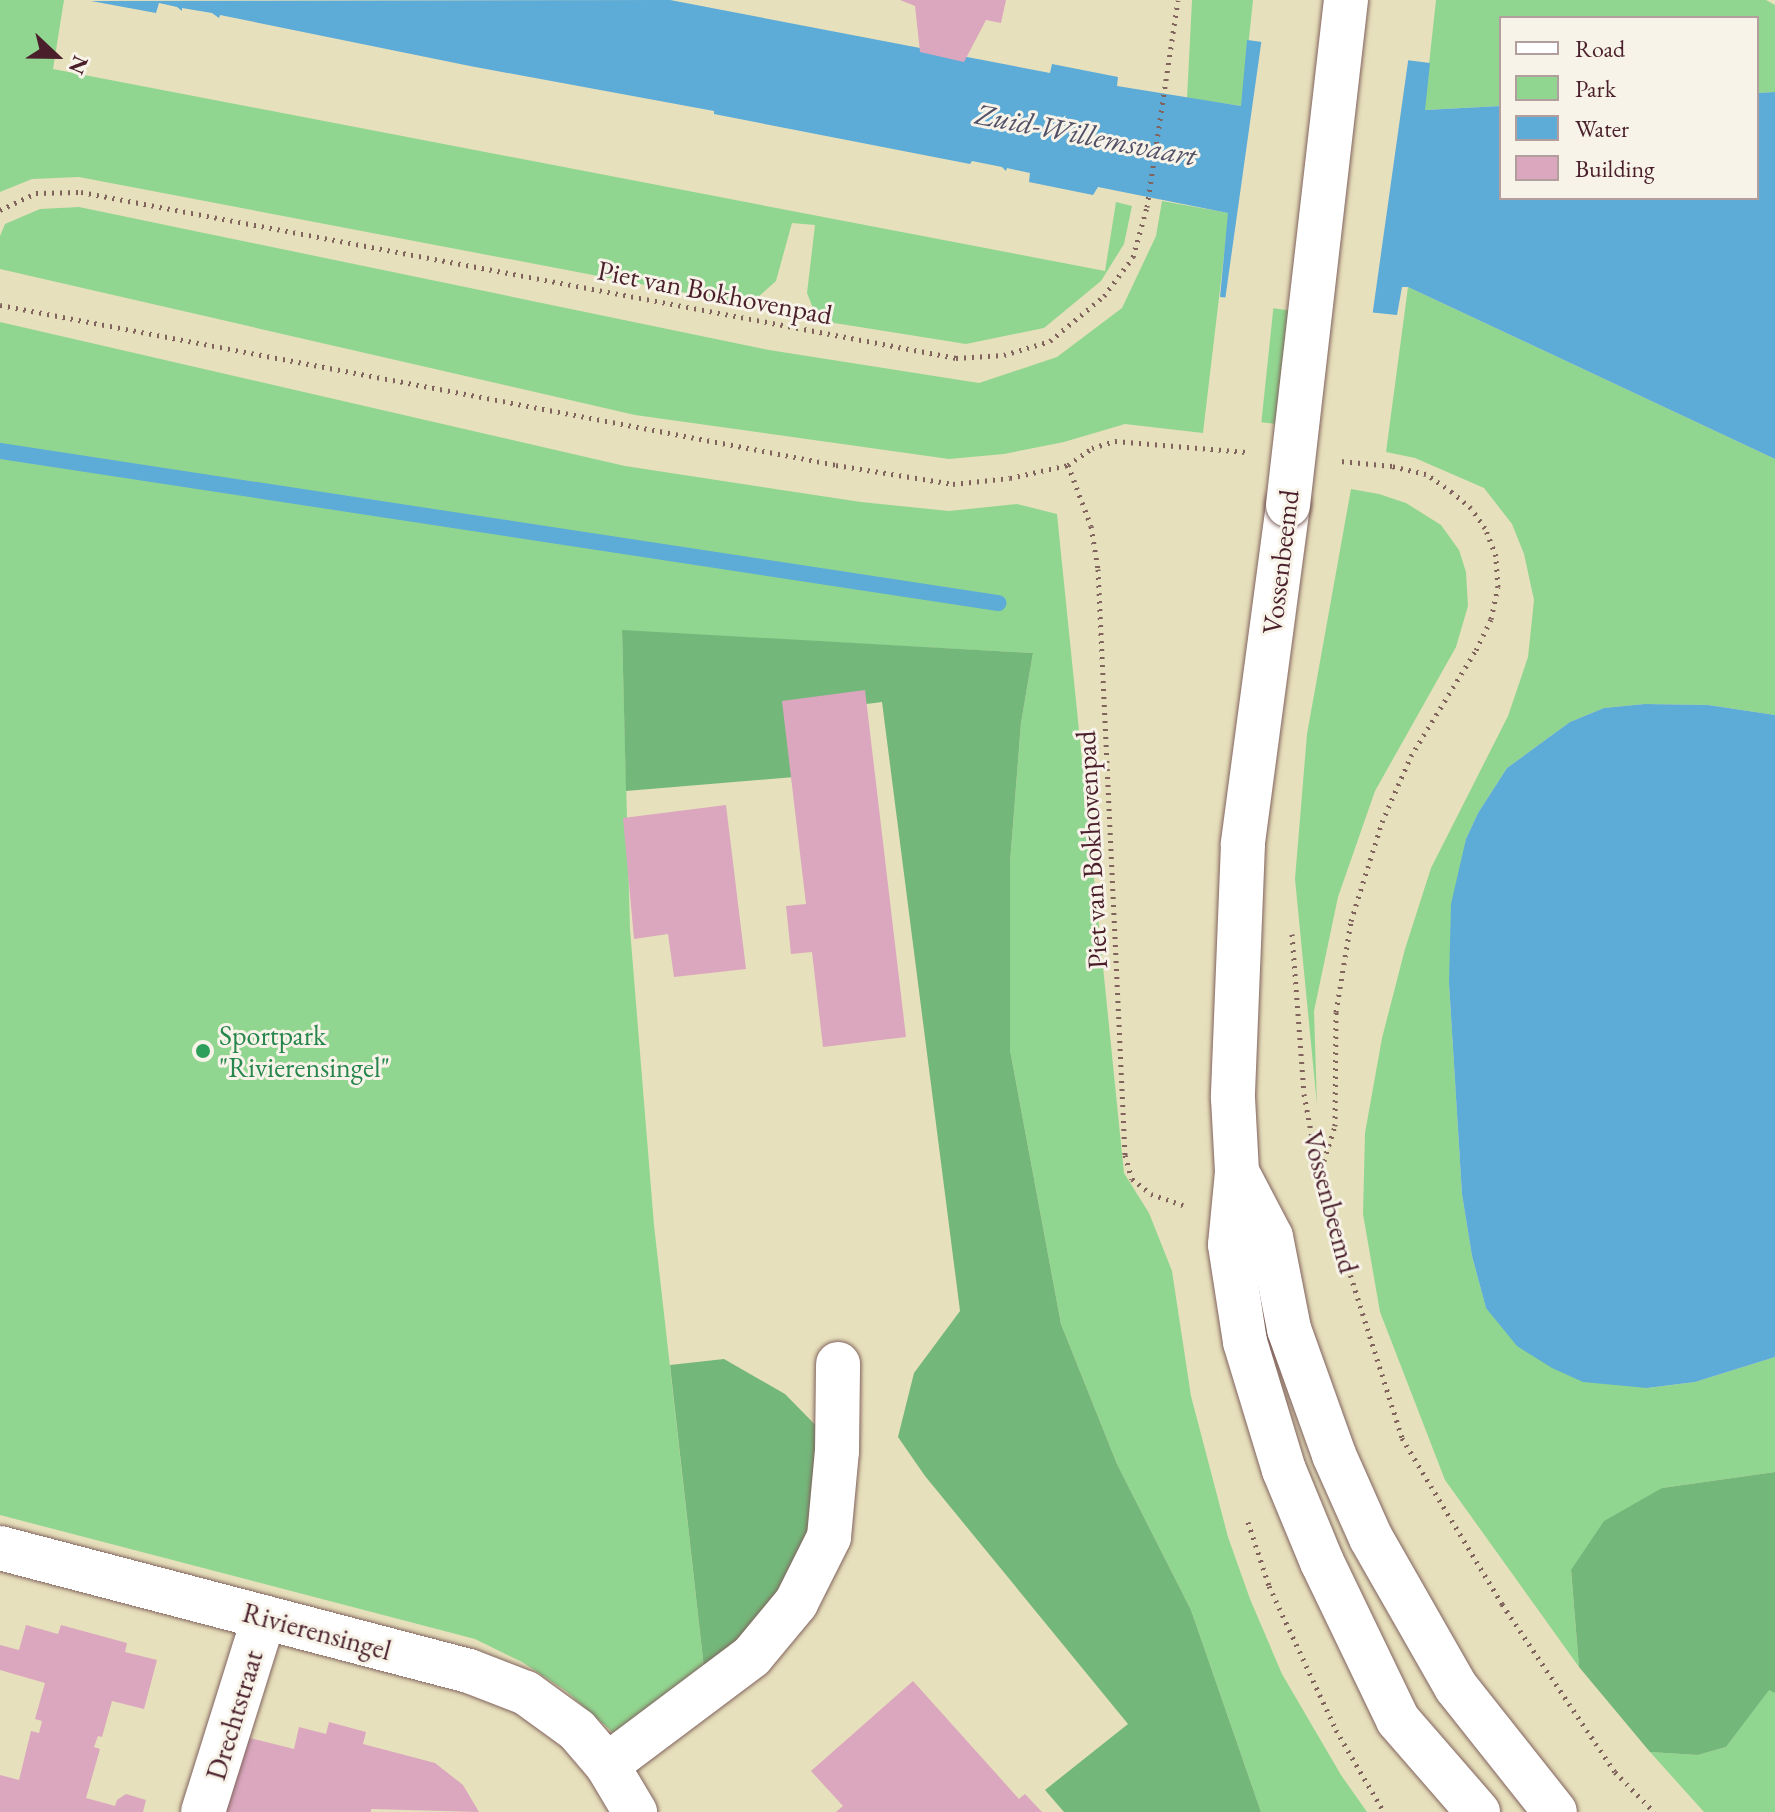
<!DOCTYPE html>
<style>
body{margin:0}
#map{position:relative;width:1775px;height:1812px;overflow:hidden;background:#e7e0bc;font-family:"EB Garamond",serif}
div>[style]{position:absolute}
.green>*{inset:0;background:#91d690;transform-origin:0 0}
.forest>*{inset:0;background:#74b77a}
.water>*{inset:0;background:#5dabd7}
.pier>*{inset:0;background:#e7e0bc;transform-origin:0 0}
.stream>*{height:16px;margin:-8px;padding:0 8px;transform-origin:8px;border-radius:8px;background:#5dabd7}
.building>*{inset:0;background:#daa7be}
.path>*{height:5px;margin-top:-2.5px;transform-origin:0;background:repeating-linear-gradient(90deg,#81635e 0 2px,transparent 0 8px)}
.roads{filter:drop-shadow(0 0 2px #81635e) drop-shadow(0 0 2px #81635e)}
.minor>*{height:44px;margin:-22px;padding:0 22px;transform-origin:22px;border-radius:22px;background:#fff}
.major>*{height:44px;margin:-22px;padding:0 22px;transform-origin:22px;border-radius:22px;background:#fff}
.bridges{filter:drop-shadow(0 0 2px #81635e) drop-shadow(0 0 2px #81635e)}
.major-bridge>*{height:44px;margin:-22px;padding:0 22px;transform-origin:22px;border-radius:22px;background:#fff}
.dots>*{width:22px;height:22px;translate:-50% -50%;box-sizing:border-box;border:4px solid #f7f3e8;border-radius:50%}
span{translate:-50% -50%;white-space:nowrap;text-align:center;line-height:1.15;-webkit-text-stroke:6px #f7f3e8;paint-order:stroke}
.street-label{font-size:28px;color:#4a1f2b}
.leisure-label{font-size:28px;color:#27864d}
.left{translate:0 -50%;text-align:left}
.water-label{font-size:30px;color:#515067;font-style:italic}
.legend{position:absolute;left:1499px;top:16px;width:260px;height:184px;box-sizing:border-box;background:#f7f3e8;border:2px solid #b29e9c;margin:0;padding:10px 14px;list-style:none;font-size:24px;color:#4a1f2b}
.legend li{display:flex;align-items:center;gap:16px;height:40px}
.legend b{width:40px;border:2px solid #b29e9c}
.north{position:absolute;left:16px;top:16px;width:80px;height:80px;-webkit-text-stroke:6px #f7f3e8;paint-order:stroke;rotate:112deg;font-size:22px;font-weight:700;line-height:32px;text-align:center;color:#4a1f2b}
.north::after{content:'';display:block;margin:auto;width:28px;height:36px;background:#4a1f2b;clip-path:polygon(50% 0,100% 100%,50% 72%,0 100%)}
</style>
<div id="map">
<div class="green">
<div style="clip-path:polygon(0 0,64px 0,53px 69px,1105px 271px,1116px 202px,1132px 206px,1124px 244px,1101px 281px,1044px 328px,966px 344px,828px 322px,814px 311px,807px 293px,815px 225px,792px 223px,776px 281px,757px 298px,734px 302px,79px 177px,32px 179px,0 192px)"></div>
<div style="clip-path:polygon(1192px 0,1253px 0,1242px 106px,1187px 98px)"></div>
<div style="clip-path:polygon(1436px 0,1766px 0,1775px 5px,1775px 92px,1757px 93px,1757px 18px,1501px 18px,1501px 106px,1424px 110px)"></div>
<div style="clip-path:polygon(1162px 201px,1229px 213px,1203px 433px,1125px 424px,1064px 442px,1004px 454px,949px 459px,635px 415px,0 269px,0 236px,5px 224px,40px 209px,79px 207px,769px 350px,979px 383px,1057px 357px,1122px 308px,1156px 236px)"></div>
<div style="clip-path:polygon(1408px 287px,1775px 459px,1775px 715px,1708px 705px,1645px 704px,1604px 708px,1570px 722px,1507px 768px,1478px 813px,1466px 839px,1449px 983px,1462px 1194px,1472px 1256px,1486px 1308px,1647px 1388px,1695px 1382px,1775px 1357px,1775px 1472px,1662px 1488px,1571px 1571px,1579px 1667px,1445px 1480px,1380px 1312px,1363px 1214px,1365px 1133px,1382px 1038px,1405px 949px,1431px 868px,1508px 716px,1528px 657px,1534px 600px,1524px 554px,1512px 524px,1484px 488px,1415px 458px,1386px 452px)"></div>
<div style="left:1274px;top:302px;width:49px;height:121px;rotate:6deg"></div>
<div style="clip-path:polygon(0 322px,625px 466px,861px 502px,949px 511px,1017px 504px,1057px 514px,1124px 1173px,1149px 1213px,1172px 1271px,1191px 1396px,1228px 1537px,1250px 1599px,1282px 1674px,1341px 1775px,1367px 1812px,1261px 1812px,1191px 1610px,1117px 1464px,1061px 1324px,1010px 1050px,1010px 863px,1021px 723px,1033px 653px,622px 631px,630px 929px,654px 1225px,705px 1677px,625px 1743px,566px 1691px,522px 1662px,475px 1639px,0 1515px)"></div>
<div style="clip-path:polygon(1351px 489px,1379px 494px,1406px 503px,1441px 525px,1459px 550px,1466px 572px,1468px 606px,1456px 647px,1375px 791px,1338px 897px,1314px 1011px,1317px 1105px,1295px 879px,1307px 734px)"></div>
<div style="clip-path:polygon(1769px 1689px,1775px 1693px,1775px 1812px,1704px 1812px,1650px 1752px,1698px 1755px,1726px 1747px)"></div>
</div>
<div class="forest">
<div style="clip-path:polygon(622px 630px,1033px 653px,1021px 723px,1010px 863px,1010px 1050px,1061px 1324px,1117px 1464px,1191px 1610px,1261px 1812px,1064px 1812px,1045px 1790px,1128px 1724px,925px 1476px,898px 1437px,914px 1373px,960px 1311px,882px 702px,804px 712px,806px 776px,626px 791px)"></div>
<div style="clip-path:polygon(724px 1359px,785px 1394px,836px 1446px,804px 1574px,705px 1677px,670px 1365px)"></div>
<div style="clip-path:polygon(1775px 1472px,1775px 1693px,1769px 1690px,1726px 1747px,1698px 1755px,1650px 1752px,1579px 1667px,1571px 1570px,1604px 1521px,1662px 1488px)"></div>
</div>
<div class="water">
<div style="clip-path:polygon(670px 0,1050px 73px,1052px 64px,1118px 77px,1117px 86px,1241px 106px,1247px 40px,1430px 63px,1425px 110px,1501px 106px,1501px 198px,1757px 198px,1757px 93px,1775px 92px,1775px 459px,1408px 287px,1402px 287px,1397px 315px,1220px 297px,1228px 213px,1098px 187px,1093px 195px,1029px 182px,1030px 173px,1007px 168px,1006px 171px,1002px 167px,972px 161px,970px 164px,714px 114px,714px 111px,470px 66px,220px 15px,219px 18px,212px 13px,182px 8px,182px 11px,177px 7px,159px 3px,156px 13px,91px 1px)"></div>
<div style="clip-path:polygon(1645px 704px,1708px 705px,1775px 715px,1775px 1357px,1695px 1382px,1647px 1388px,1583px 1382px,1552px 1368px,1517px 1346px,1486px 1308px,1472px 1256px,1462px 1194px,1449px 983px,1451px 904px,1466px 839px,1478px 813px,1507px 768px,1570px 722px,1604px 708px)"></div>
</div>
<div class="pier">
<div style="left:1262px;top:37px;width:148px;height:267px;rotate:8deg"></div>
</div>
<div class="stream">
<div style="left:0;top:451px;width:1010px;rotate:8.66deg"></div>
</div>
<div class="building">
<div style="clip-path:polygon(900px 0,1006px 0,1001px 23px,986px 20px,964px 62px,920px 52px,915px 6px)"></div>
<div style="clip-path:polygon(865px 690px,906px 1037px,823px 1047px,812px 952px,791px 954px,786px 906px,806px 904px,782px 701px)"></div>
<div style="clip-path:polygon(726px 805px,746px 969px,674px 977px,668px 934px,634px 939px,623px 818px)"></div>
<div style="clip-path:polygon(26px 1625px,58px 1634px,61px 1625px,127px 1643px,125px 1652px,157px 1660px,144px 1709px,112px 1701px,102px 1737px,98px 1736px,94px 1747px,100px 1749px,86px 1798px,115px 1806px,117px 1800px,126px 1794px,146px 1800px,143px 1812px,0 1812px,0 1775px,19px 1780px,31px 1731px,39px 1733px,42px 1721px,35px 1719px,45px 1683px,0 1670px,0 1645px,19px 1650px)"></div>
<div style="clip-path:polygon(913px 1681px,1019px 1799px,1025px 1794px,1042px 1812px,836px 1812px,843px 1806px,811px 1771px)"></div>
<div style="clip-path:polygon(329px 1722px,366px 1732px,363px 1744px,435px 1763px,463px 1785px,479px 1812px,371px 1809px,371px 1812px,226px 1812px,246px 1737px,294px 1749px,299px 1727px,326px 1734px)"></div>
</div>
<div class="path">
<div style="left:0;top:210px;width:40px;rotate:-25deg"></div>
<div style="left:36px;top:193px;width:45px;rotate:-1.3deg"></div>
<div style="left:81px;top:192px;width:891px;rotate:10.74deg"></div>
<div style="left:956px;top:358px;width:48px;rotate:-3.6deg"></div>
<div style="left:1004px;top:355px;width:48px;rotate:-16.9deg"></div>
<div style="left:1050px;top:341px;width:70px;rotate:-39.8deg"></div>
<div style="left:1104px;top:296px;width:49px;rotate:-53.4deg"></div>
<div style="left:1133px;top:257px;width:52px;rotate:-74.4deg"></div>
<div style="left:1147px;top:207px;width:209px;rotate:-81.5deg"></div>
<div style="left:0;top:305px;width:851px;rotate:10.83deg"></div>
<div style="left:836px;top:465px;width:119px;rotate:9.2deg"></div>
<div style="left:953px;top:484px;width:57px;rotate:-6deg"></div>
<div style="left:1010px;top:478px;width:59px;rotate:-12.6deg"></div>
<div style="left:1068px;top:465px;width:29px;rotate:-35deg"></div>
<div style="left:1092px;top:448px;width:24px;rotate:-17deg"></div>
<div style="left:1115px;top:441px;width:132px;rotate:4.8deg"></div>
<div style="left:1068px;top:465px;width:65px;rotate:69.3deg"></div>
<div style="left:1091px;top:526px;width:44px;rotate:80.8deg"></div>
<div style="left:1098px;top:569px;width:587px;rotate:87.36deg"></div>
<div style="left:1125px;top:1155px;width:25px;rotate:74deg"></div>
<div style="left:1132px;top:1179px;width:24px;rotate:38deg"></div>
<div style="left:1151px;top:1194px;width:34px;rotate:19deg"></div>
<div style="left:1292px;top:934px;width:160px;rotate:85.7deg"></div>
<div style="left:1304px;top:1094px;width:83px;rotate:79.6deg"></div>
<div style="left:1319px;top:1176px;width:275px;rotate:72.4deg"></div>
<div style="left:1402px;top:1438px;width:194px;rotate:58.9deg"></div>
<div style="left:1502px;top:1604px;width:202px;rotate:56.1deg"></div>
<div style="left:1615px;top:1772px;width:56px;rotate:45.7deg"></div>
<div style="left:1319px;top:1176px;width:52px;rotate:-72.3deg"></div>
<div style="left:1335px;top:1126px;width:114px;rotate:-89.5deg"></div>
<div style="left:1336px;top:1012px;width:92px;rotate:-80.6deg"></div>
<div style="left:1351px;top:921px;width:104px;rotate:-72.6deg"></div>
<div style="left:1382px;top:822px;width:72px;rotate:-66.3deg"></div>
<div style="left:1411px;top:756px;width:124px;rotate:-58.5deg"></div>
<div style="left:1476px;top:650px;width:34px;rotate:-64deg"></div>
<div style="left:1491px;top:619px;width:33px;rotate:-78deg"></div>
<div style="left:1498px;top:587px;width:31px;rotate:-94deg"></div>
<div style="left:1496px;top:556px;width:30px;rotate:-111deg"></div>
<div style="left:1485px;top:528px;width:24px;rotate:-125deg"></div>
<div style="left:1471px;top:508px;width:25px;rotate:-140deg"></div>
<div style="left:1452px;top:492px;width:32px;rotate:-145deg"></div>
<div style="left:1426px;top:474px;width:35px;rotate:-167deg"></div>
<div style="left:1392px;top:466px;width:52px;rotate:-174.5deg"></div>
<div style="left:1248px;top:1522px;width:67px;rotate:71.8deg"></div>
<div style="left:1269px;top:1586px;width:159px;rotate:65deg"></div>
<div style="left:1336px;top:1730px;width:95px;rotate:59.7deg"></div>
</div>
<div class="roads">
<div class="minor">
<div style="left:0;top:1548px;width:485px;rotate:14.7deg"></div>
<div style="left:469px;top:1671px;width:61px;rotate:21.1deg"></div>
<div style="left:526px;top:1693px;width:63px;rotate:36deg"></div>
<div style="left:577px;top:1730px;width:46px;rotate:49.4deg"></div>
<div style="left:607px;top:1765px;width:55px;rotate:59.2deg"></div>
<div style="left:607px;top:1765px;width:181px;rotate:-36.9deg"></div>
<div style="left:752px;top:1656px;width:69px;rotate:-50.3deg"></div>
<div style="left:796px;top:1603px;width:74px;rotate:-63.4deg"></div>
<div style="left:829px;top:1537px;width:86px;rotate:-84.7deg"></div>
<div style="left:837px;top:1451px;width:87px;rotate:-89.3deg"></div>
<div style="left:203px;top:1812px;width:204px;rotate:-72.6deg"></div>
</div>
<div class="major">
<div style="left:1288px;top:505px;width:342px;rotate:97.6deg"></div>
<div style="left:1243px;top:844px;width:254px;rotate:92.3deg"></div>
<div style="left:1233px;top:1098px;width:74px;rotate:86.9deg"></div>
<div style="left:1237px;top:1172px;width:73px;rotate:95.5deg"></div>
<div style="left:1230px;top:1245px;width:98px;rotate:81.2deg"></div>
<div style="left:1245px;top:1342px;width:134px;rotate:73.1deg"></div>
<div style="left:1284px;top:1470px;width:100px;rotate:67.6deg"></div>
<div style="left:1322px;top:1562px;width:175px;rotate:64.3deg"></div>
<div style="left:1398px;top:1720px;width:122px;rotate:49deg"></div>
<div style="left:1237px;top:1172px;width:73px;rotate:62.4deg"></div>
<div style="left:1271px;top:1237px;width:94px;rotate:78.9deg"></div>
<div style="left:1289px;top:1329px;width:134px;rotate:70.3deg"></div>
<div style="left:1334px;top:1455px;width:91px;rotate:66deg"></div>
<div style="left:1371px;top:1538px;width:172px;rotate:60.3deg"></div>
<div style="left:1456px;top:1687px;width:159px;rotate:51.6deg"></div>
</div>
</div>
<div class="bridges">
<div class="major-bridge">
<div style="left:1288px;top:505px;width:508px;rotate:-83.45deg"></div>
</div>
</div>
<div class="dots">
<div style="left:203px;top:1051px;background:#2e9e5b"></div>
</div>
<div class="street-label">
<span style="left:715px;top:292px;rotate:11deg">Piet van Bokhovenpad</span>
<span style="left:1280px;top:562px;rotate:-83deg">Vossenbeemd</span>
<span style="left:1091px;top:850px;rotate:-93deg">Piet van Bokhovenpad</span>
<span style="left:1331px;top:1202px;rotate:75deg">Vossenbeemd</span>
<span style="left:317px;top:1631px;rotate:15deg">Rivierensingel</span>
<span style="left:234px;top:1715px;rotate:-73deg">Drechtstraat</span>
</div>
<div class="leisure-label">
<span class="left" style="left:219px;top:1051px">Sportpark<br>"Rivierensingel"</span>
</div>
<div class="water-label">
<span style="left:1086px;top:135px;rotate:11deg">Zuid-Willemsvaart</span>
</div>
<ul class="legend">
<li><b style="height:10px;background:#fff"></b>Road</li>
<li><b style="height:22px;background:#91d690"></b>Park</li>
<li><b style="height:22px;background:#5dabd7"></b>Water</li>
<li><b style="height:22px;background:#daa7be"></b>Building</li>
</ul>
<div class="north">N</div>
</div>
